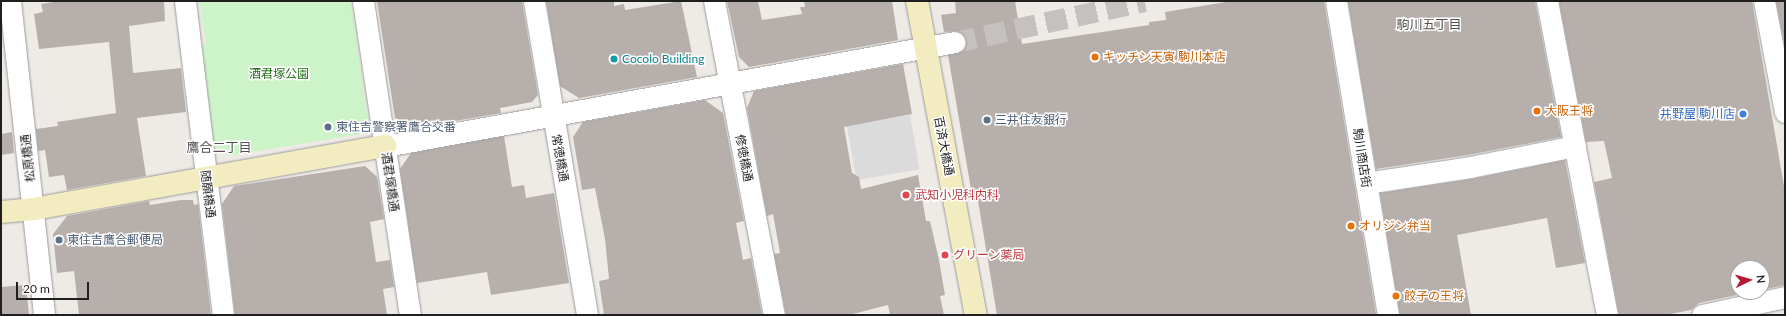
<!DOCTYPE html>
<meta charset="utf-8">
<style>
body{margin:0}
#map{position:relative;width:1786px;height:316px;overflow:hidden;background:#eeeae6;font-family:Lato,"Noto Sans JP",sans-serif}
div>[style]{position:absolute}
.park>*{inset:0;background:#cdf3c8}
.parking>*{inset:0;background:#dbdbdb;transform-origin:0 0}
.building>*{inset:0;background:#b7afac}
.street-tunnel>*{height:21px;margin-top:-10.5px;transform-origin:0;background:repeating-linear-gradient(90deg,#c5c1be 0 21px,transparent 0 31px)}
.roads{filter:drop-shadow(0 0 1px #9c9c9c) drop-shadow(0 0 1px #9c9c9c)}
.street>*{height:21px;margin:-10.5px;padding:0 10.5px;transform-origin:10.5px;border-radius:10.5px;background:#fff}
.secondary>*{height:22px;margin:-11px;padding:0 11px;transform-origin:11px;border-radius:11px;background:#f2ecc0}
.dots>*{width:11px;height:11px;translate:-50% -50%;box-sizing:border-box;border:2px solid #fff;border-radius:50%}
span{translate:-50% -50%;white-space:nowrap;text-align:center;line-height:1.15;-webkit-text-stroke:3px #fff;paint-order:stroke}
.food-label{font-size:12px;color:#c56008}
.left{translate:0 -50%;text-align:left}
.culture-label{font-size:12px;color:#0d838f}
.park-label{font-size:12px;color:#217118}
.shop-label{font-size:12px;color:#366cbe}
.right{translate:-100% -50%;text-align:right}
.service-label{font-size:12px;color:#4e5e75}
.street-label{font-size:12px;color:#1f1f1f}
.health-label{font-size:12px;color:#be3a42}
.neighbourhood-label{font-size:13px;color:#525252}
.frame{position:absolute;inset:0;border:2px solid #1f1f1f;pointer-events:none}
.north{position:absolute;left:1730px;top:260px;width:40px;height:40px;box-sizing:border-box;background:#fff;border:1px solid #a5a5a5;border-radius:50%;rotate:85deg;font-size:11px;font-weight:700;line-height:16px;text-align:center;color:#1f1f1f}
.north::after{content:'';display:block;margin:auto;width:14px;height:18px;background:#b71734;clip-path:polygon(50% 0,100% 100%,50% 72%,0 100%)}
.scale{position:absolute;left:16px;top:282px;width:73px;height:18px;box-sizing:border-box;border:2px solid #1f1f1f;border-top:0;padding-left:5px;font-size:12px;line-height:14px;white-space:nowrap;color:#1f1f1f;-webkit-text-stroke:3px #fff;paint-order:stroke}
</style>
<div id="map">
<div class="park">
<div style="clip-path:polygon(199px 1px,351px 1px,368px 121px,360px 134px,228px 156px,213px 144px,202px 48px,206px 43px)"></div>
</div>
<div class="parking">
<div style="left:910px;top:115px;width:55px;height:64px;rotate:80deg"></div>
</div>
<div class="building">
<div style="clip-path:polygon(60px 1px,164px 1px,165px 21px,129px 26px,133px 73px,181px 68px,186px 112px,137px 118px,146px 176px,67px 190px,64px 175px,49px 177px,45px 150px,38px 151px,36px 129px,58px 126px,57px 122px,116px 113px,109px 42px,39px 49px,34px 14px,43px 12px,41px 4px)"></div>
<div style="clip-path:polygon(377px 1px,522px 1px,538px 95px,532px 102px,500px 108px,501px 113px,431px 125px,435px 120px,408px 124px,395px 118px)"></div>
<div style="clip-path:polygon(546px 1px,614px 1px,614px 6px,624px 4px,625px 10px,681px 1px,697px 77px,579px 98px,560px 86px)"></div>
<div style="clip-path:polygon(727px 1px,758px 1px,762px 20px,802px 14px,800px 7px,805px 7px,804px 1px,892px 1px,898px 40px,749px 67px,739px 57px)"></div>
<div style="clip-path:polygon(955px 1px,1015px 1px,1022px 44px,1149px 25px,1149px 22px,1166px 20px,1165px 12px,1232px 1px,1324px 1px,1376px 315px,997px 315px,978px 201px,973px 201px,948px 55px,963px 51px,967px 39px,959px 31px,944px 32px,941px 15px,956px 13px)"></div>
<div style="clip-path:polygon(1348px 1px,1535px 1px,1561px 137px,1468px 155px,1376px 169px)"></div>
<div style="clip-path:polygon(1559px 1px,1752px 1px,1785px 192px,1785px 285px,1762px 290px,1762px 268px,1738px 268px,1738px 292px,1751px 292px,1699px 303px,1691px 310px,1665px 315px,1619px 315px,1594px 182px,1612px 178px,1604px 141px,1586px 142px)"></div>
<div style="clip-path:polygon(1776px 1px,1785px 1px,1785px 47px)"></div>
<div style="clip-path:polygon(903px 64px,912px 114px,844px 127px,852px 173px,859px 177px,861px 189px,918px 175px,926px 221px,930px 221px,939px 260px,945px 295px,940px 296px,944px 315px,890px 315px,888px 305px,849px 315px,786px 315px,774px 254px,780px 253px,773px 214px,767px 216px,747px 108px,754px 91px)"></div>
<div style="clip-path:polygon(705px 100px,723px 113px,744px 221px,736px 223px,743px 260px,751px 258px,762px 315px,604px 315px,599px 281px,609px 279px,605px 239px,595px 188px,582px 190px,573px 137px,583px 122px)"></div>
<div style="clip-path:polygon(12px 132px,14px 153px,1px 155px,1px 134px)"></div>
<div style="clip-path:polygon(504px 136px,512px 187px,524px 185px,526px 198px,554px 193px,569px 283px,491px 295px,487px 272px,417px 283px,400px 169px,411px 153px)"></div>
<div style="clip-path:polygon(1565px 160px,1585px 263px,1556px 268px,1547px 218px,1457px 235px,1471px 315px,1400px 315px,1380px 193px,1472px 179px)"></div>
<div style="clip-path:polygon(365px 166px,377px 177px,384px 219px,370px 222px,376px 262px,390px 260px,394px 287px,383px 289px,387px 315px,235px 315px,222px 204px,234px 186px)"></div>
<div style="clip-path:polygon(181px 200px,193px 200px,194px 205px,198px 204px,211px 315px,79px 315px,74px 271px,57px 273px,53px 234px,67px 216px,149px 201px,150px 205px)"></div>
<div style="clip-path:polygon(26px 285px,29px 315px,1px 315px,1px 287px)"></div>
</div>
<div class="street-tunnel">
<div style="left:955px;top:42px;width:194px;rotate:-12.2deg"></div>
</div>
<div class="roads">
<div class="street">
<div style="left:10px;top:1px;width:316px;rotate:83.8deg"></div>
<div style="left:185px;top:1px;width:316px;rotate:83.1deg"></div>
<div style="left:363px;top:1px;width:317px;rotate:81.5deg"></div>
<div style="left:534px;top:1px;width:318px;rotate:80.4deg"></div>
<div style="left:714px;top:1px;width:320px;rotate:79.2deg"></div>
<div style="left:1336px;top:1px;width:318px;rotate:80.6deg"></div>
<div style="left:1547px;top:1px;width:320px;rotate:79.2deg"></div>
<div style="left:1764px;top:1px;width:113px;rotate:79.3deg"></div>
<div style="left:385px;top:146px;width:579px;rotate:-10.34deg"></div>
<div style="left:1366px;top:183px;width:105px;rotate:-8.7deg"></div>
<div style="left:1470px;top:167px;width:107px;rotate:-11.3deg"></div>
<div style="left:1702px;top:315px;width:85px;rotate:-12.2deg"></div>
</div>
<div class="secondary">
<div style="left:917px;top:1px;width:319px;rotate:79.4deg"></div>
<div style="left:1px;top:212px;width:33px;rotate:-5deg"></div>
<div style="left:34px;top:209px;width:357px;rotate:-10.2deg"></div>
</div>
</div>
<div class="dots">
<div style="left:1095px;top:57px;background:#e8710a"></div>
<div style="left:614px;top:59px;background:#0f9aa8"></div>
<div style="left:1537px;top:111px;background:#e8710a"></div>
<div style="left:1743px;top:114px;background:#3f7fe0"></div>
<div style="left:987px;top:120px;background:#5c6f8a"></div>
<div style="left:328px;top:127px;background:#5c6f8a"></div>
<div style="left:906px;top:195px;background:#e0444e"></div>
<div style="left:1351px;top:226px;background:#e8710a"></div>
<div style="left:59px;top:240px;background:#5c6f8a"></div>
<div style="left:945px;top:255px;background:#e0444e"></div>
<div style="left:1396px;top:296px;background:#e8710a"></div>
</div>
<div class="food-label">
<span class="left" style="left:1103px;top:57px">キッチン天寅 駒川本店</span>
<span class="left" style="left:1545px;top:111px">大阪王将</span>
<span class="left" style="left:1359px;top:226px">オリジン弁当</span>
<span class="left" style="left:1404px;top:296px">餃子の王将</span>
</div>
<div class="culture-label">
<span class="left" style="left:622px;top:59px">Cocolo Building</span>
</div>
<div class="park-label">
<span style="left:279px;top:74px">酒君塚公園</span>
</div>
<div class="shop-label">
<span class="right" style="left:1735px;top:114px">井野屋 駒川店</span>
</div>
<div class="service-label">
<span class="left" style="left:995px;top:120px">三井住友銀行</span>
<span class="left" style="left:336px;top:127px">東住吉警察署鷹合交番</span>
<span class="left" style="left:67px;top:240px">東住吉鷹合郵便局</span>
</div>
<div class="street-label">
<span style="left:944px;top:146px;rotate:79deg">百済大橋通</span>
<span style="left:28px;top:158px;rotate:-96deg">松原橋通</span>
<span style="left:560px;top:158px;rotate:80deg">常徳橋通</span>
<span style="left:744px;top:158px;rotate:79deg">修徳橋通</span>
<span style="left:1362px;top:158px;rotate:81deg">駒川商店街</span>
<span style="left:390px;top:182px;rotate:82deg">酒君塚橋通</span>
<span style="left:208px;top:194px;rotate:83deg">随願橋通</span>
</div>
<div class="health-label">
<span class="left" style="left:915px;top:195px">武知小児科内科</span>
<span class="left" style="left:953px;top:255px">グリーン薬局</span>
</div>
<div class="neighbourhood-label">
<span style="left:1429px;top:24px">駒川五丁目</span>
<span style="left:219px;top:147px">鷹合二丁目</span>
</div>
<div class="frame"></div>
<div class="north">N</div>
<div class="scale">20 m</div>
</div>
